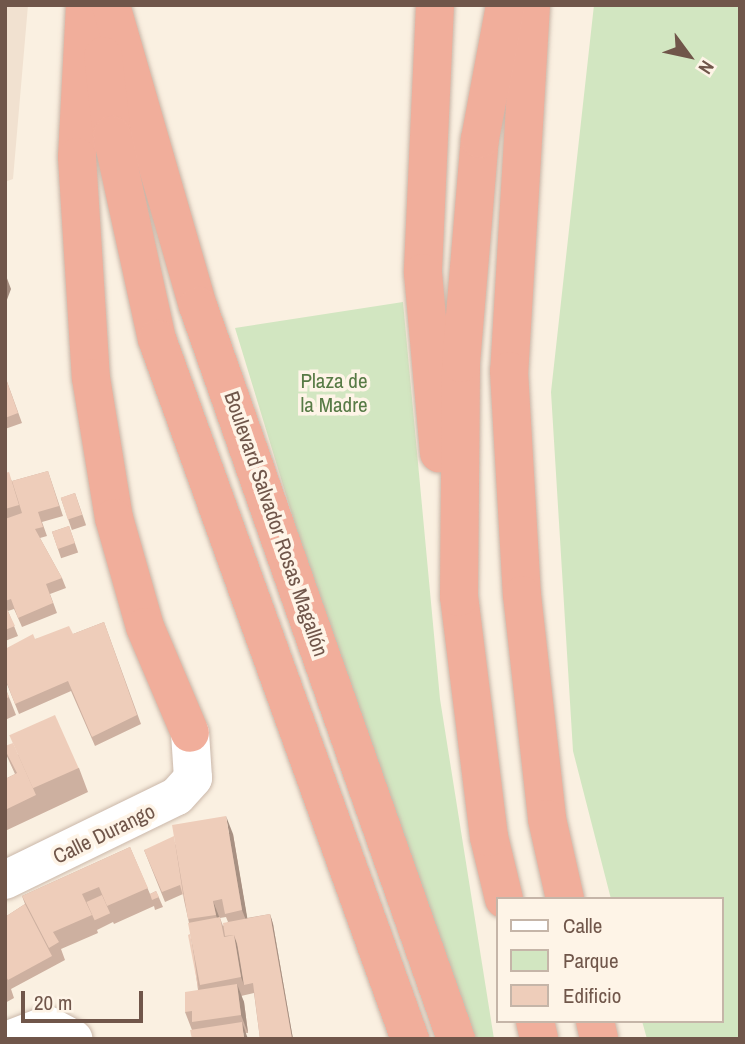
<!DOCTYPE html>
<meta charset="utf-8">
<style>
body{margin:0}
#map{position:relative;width:745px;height:1044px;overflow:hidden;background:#faf0e1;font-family:"Archivo Narrow",sans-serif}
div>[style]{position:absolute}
.residential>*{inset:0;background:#f1e1d0}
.green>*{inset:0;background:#d2e6c1}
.roads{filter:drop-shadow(0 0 2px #cab7a9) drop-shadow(0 0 2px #cab7a9)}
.minor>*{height:38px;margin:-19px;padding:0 19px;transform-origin:19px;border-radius:19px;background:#fff}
.highway>*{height:38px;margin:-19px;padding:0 19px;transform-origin:19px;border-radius:19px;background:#f1ae9b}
.wall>*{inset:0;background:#cdb0a0;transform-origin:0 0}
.shaded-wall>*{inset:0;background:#a79082}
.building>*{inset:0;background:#eecdba;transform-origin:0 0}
span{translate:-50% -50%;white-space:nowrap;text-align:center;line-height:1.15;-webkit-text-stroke:7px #fef4e7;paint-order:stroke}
.park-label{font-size:21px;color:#577a45}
.street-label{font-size:21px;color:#70564a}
.frame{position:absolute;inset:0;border:7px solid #70564a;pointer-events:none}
.legend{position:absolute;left:496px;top:897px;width:228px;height:126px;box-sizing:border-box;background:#fef4e7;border:2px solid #c5b5a8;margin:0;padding:9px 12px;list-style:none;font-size:21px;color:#70564a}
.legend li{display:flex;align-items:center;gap:14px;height:35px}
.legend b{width:35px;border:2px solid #c5b5a8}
.north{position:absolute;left:654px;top:21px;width:70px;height:70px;-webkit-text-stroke:5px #fef4e7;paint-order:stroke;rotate:123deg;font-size:19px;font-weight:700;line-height:28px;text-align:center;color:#70564a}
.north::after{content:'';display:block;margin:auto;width:24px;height:32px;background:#70564a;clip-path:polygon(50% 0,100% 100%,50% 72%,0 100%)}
.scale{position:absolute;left:21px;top:991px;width:122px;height:32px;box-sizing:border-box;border:4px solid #70564a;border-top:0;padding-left:9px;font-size:21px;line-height:24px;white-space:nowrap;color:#70564a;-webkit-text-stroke:5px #fef4e7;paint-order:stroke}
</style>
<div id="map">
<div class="residential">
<div style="clip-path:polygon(5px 5px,28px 5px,13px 179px,5px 182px)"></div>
</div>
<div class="green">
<div style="clip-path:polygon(594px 5px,740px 5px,740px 1039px,647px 1039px,642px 1021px,722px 1021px,722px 899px,611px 899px,573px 751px,551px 392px)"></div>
<div style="clip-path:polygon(403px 302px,440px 699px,494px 1039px,475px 1039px,466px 1021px,334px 652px,235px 328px)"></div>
</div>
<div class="roads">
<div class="minor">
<div style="left:5px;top:880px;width:191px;rotate:-26deg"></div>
<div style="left:177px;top:796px;width:24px;rotate:-48deg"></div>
<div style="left:193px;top:778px;width:45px;rotate:-93.8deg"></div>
<div style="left:11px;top:1039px;width:39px;rotate:-21deg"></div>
<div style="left:47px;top:1025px;width:30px;rotate:28deg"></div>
</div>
<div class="highway">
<div style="left:85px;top:5px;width:152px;rotate:93deg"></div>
<div style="left:77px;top:157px;width:221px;rotate:86.4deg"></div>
<div style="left:91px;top:378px;width:142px;rotate:80.7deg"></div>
<div style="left:114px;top:518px;width:113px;rotate:74.1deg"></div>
<div style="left:145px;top:627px;width:115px;rotate:67deg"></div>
<div style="left:111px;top:5px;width:313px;rotate:73.9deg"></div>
<div style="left:198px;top:306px;width:777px;rotate:70.61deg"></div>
<div style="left:435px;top:5px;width:268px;rotate:92.6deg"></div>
<div style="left:423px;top:273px;width:181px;rotate:84.9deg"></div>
<div style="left:531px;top:5px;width:367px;rotate:93.4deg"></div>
<div style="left:509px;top:371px;width:224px;rotate:86.7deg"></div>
<div style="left:522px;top:595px;width:225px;rotate:83.6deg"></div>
<div style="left:547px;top:819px;width:82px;rotate:77.3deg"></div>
<div style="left:103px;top:56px;width:80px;rotate:83.5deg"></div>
<div style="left:112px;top:135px;width:209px;rotate:77.6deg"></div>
<div style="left:157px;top:339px;width:744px;rotate:70.13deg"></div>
<div style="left:504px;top:899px;width:64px;rotate:-103.6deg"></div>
<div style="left:489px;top:837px;width:242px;rotate:-97.1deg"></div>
<div style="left:459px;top:597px;width:234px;rotate:-89.5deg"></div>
<div style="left:461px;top:363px;width:225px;rotate:-85.2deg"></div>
<div style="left:480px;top:139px;width:136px;rotate:-79.4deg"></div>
<div style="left:535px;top:1021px;width:18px;rotate:77deg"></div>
<div style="left:595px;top:1021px;width:18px;rotate:77deg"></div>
</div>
</div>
<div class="wall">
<div style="clip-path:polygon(5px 376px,22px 423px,5px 429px)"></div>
<div style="clip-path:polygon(48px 471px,63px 516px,42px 522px,47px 536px,40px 538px,62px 578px,66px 588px,50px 594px,57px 613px,22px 627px,14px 609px,8px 611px,18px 636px,5px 641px,5px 473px,12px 481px)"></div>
<div style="left:75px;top:493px;width:34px;height:15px;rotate:71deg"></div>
<div style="left:69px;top:526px;width:28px;height:18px;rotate:71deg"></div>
<div style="clip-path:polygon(104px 622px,141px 724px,95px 746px,71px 691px,19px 714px,5px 679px,35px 639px,73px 634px)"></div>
<div style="clip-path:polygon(5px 687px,16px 715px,5px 720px)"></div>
<div style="clip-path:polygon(5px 752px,79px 768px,88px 792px,5px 831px,5px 779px,15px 774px)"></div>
<div style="clip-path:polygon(evenodd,233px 834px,247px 918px,270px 914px,273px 924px,293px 1039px,260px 1039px,254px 993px,241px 996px,244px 1002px,248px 1033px,192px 1030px,185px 1012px,198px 990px,189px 923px,184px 900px,183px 894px,165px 902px,144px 850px,233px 834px,226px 917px,228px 922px,223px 926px,220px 918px,226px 917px)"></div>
<div style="clip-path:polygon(130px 847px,150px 894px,156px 891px,163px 907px,155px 910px,154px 906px,114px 924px,113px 922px,97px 930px,98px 933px,61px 949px,65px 960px,11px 989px,14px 998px,5px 1003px,5px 917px,25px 904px,22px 896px)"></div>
</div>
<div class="shaded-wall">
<div style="clip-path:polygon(5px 273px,11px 289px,5px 305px)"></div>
<div style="clip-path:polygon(226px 816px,233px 834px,249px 928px,242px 910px)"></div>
<div style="clip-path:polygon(213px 901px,220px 919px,222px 933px,216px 915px)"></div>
<div style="clip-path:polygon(270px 914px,273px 924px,293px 1039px,292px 1039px)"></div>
<div style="clip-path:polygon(234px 935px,240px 953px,244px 985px,241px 977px)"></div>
<div style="clip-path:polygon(237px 984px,244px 1002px,248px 1033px,241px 1015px)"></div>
<div style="clip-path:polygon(242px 1022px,248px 1039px,244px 1039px)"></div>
</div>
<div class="building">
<div style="clip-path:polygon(5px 376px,18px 413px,5px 418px)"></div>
<div style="clip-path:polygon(48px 471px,59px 506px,38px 512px,43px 527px,35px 529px,62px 578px,46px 584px,53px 603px,18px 618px,11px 599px,5px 601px,5px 519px,22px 513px,12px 481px)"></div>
<div style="clip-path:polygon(9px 472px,19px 505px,5px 509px,5px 473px)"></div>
<div style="left:75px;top:493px;width:23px;height:15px;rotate:72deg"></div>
<div style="left:69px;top:526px;width:18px;height:18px;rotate:71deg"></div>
<div style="clip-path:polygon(5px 605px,15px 626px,5px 630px)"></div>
<div style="clip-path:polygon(104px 622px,137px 715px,92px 737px,68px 681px,15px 704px,5px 678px,5px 649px,33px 634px,35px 639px,69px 626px,73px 634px)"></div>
<div style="clip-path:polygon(5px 687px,9px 697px,5px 699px)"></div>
<div style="left:55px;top:715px;width:58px;height:50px;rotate:66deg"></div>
<div style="clip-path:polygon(13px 743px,36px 795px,5px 810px,5px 779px,17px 773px,5px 750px,5px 746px)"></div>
<div style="clip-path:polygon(226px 816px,242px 910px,225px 914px,222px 899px,213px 901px,216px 915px,188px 919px,172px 825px)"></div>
<div style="clip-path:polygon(174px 836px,184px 900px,180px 885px,162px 892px,144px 850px)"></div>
<div style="clip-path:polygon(130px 847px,148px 888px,107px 906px,99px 887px,82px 894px,92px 915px,53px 932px,59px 942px,49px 948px,22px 896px)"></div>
<div style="clip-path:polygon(156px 891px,159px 897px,152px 900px,150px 894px)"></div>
<div style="left:102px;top:895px;width:20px;height:17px;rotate:66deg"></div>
<div style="clip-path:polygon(25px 904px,52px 956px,8px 980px,5px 975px,5px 917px)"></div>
<div style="clip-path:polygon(270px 914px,292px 1039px,260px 1039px,253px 983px,244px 985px,237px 943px,234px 935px,225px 936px,223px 923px)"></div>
<div style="clip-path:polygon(220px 917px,224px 937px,234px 935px,241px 977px,200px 985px,188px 923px)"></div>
<div style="clip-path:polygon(190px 934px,194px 956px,199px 992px,188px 935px)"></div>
<div style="clip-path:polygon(237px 984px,241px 1015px,192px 1022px,192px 1011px,185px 1012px,185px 992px)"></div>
<div style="clip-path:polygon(242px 1022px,244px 1039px,192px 1039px,190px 1030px)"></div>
</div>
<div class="park-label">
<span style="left:334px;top:393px">Plaza de<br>la Madre</span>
</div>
<div class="street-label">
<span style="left:276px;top:524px;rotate:71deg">Boulevard Salvador Rosas Magallón</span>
<span style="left:104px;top:834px;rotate:-26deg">Calle Durango</span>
</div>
<div class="frame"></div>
<ul class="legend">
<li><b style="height:9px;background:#fff"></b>Calle</li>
<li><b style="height:19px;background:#d2e6c1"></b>Parque</li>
<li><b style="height:19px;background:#eecdba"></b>Edificio</li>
</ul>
<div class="north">N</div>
<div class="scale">20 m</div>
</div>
